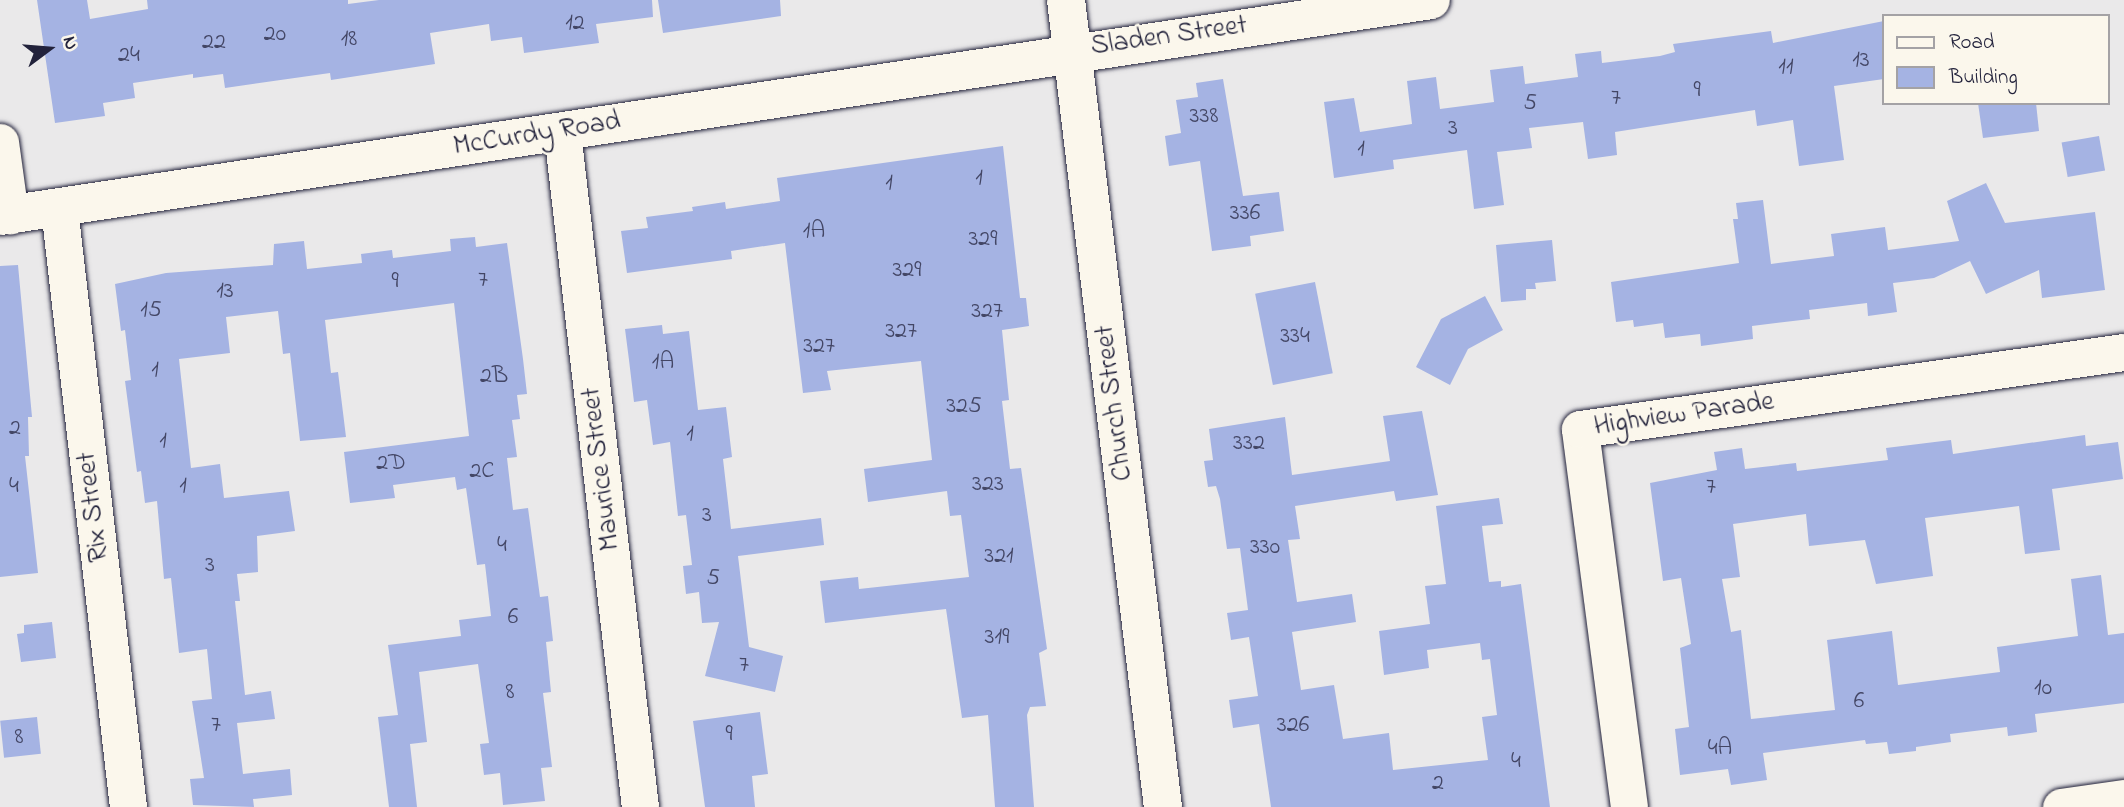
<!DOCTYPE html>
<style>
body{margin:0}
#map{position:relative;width:2124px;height:807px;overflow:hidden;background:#eae9ea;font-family:"Indie Flower",sans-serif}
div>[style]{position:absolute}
.building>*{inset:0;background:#a5b3e3;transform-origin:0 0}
.roads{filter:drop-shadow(0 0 2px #22223b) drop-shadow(0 0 2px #22223b)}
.street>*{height:37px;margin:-18.5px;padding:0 18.5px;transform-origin:18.5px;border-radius:18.5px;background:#fbf7ec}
.secondary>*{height:38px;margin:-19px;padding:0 19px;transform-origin:19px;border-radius:19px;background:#fbf7ec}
span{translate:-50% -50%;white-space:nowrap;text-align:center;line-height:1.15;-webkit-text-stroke:5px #fbf7ec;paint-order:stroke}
.number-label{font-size:24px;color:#434665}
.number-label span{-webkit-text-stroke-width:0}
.street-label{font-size:28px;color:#22223b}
.legend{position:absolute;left:1882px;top:14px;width:228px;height:91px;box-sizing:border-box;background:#fbf7ec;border:2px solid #a4a2a5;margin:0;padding:9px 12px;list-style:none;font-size:21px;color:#22223b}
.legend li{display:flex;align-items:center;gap:14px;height:35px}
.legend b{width:35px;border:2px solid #a4a2a5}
.north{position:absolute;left:14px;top:14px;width:70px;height:70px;-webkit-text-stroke:5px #fbf7ec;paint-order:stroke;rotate:74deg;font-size:19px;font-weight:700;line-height:28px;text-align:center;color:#22223b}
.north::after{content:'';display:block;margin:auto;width:24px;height:32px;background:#22223b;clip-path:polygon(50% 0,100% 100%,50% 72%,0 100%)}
</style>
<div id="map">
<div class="building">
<div style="clip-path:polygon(37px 0,87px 0,90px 19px,148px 9px,147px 0,348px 0,348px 4px,379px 0,652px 0,653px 17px,596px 24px,599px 43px,524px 53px,522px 37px,491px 41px,489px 24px,430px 33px,435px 64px,331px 80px,330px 73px,225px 88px,223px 74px,193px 78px,193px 74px,133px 83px,135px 98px,103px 103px,105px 116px,55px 123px)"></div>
<div style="clip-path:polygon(658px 0,780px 0,781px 16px,663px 33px)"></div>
<div style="clip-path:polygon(1884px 21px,1884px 79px,1834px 86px,1844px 160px,1799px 166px,1793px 120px,1757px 126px,1755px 110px,1615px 132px,1617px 155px,1588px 159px,1583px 122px,1529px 128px,1532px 148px,1497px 152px,1504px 205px,1474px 209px,1467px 150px,1393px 160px,1394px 169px,1334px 178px,1324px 102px,1354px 98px,1360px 132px,1412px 124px,1407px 81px,1436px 77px,1440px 109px,1494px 102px,1490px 70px,1523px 66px,1525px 84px,1578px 77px,1575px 54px,1601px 51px,1602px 63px,1660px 56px,1675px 52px,1673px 44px,1771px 31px,1773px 43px)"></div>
<div style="clip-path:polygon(1223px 79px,1243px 196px,1279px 192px,1284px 231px,1250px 236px,1251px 246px,1212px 251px,1200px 161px,1169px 166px,1165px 136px,1181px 133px,1176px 100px,1198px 97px,1196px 83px)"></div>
<div style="clip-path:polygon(1978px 103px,2036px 103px,2039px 131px,1983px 138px)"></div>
<div style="left:2099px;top:136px;width:35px;height:38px;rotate:80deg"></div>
<div style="clip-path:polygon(1003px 146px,1020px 298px,1026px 298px,1029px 326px,1002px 330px,1009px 400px,1002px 401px,1010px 469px,1021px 468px,1047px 649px,1039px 653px,1046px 706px,1030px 707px,1027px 715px,1034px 807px,995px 807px,988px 715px,962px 718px,946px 609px,825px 623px,820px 581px,858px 577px,859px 589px,969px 577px,961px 515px,950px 516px,947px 491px,868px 502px,864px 469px,932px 460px,921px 361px,827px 371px,831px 390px,803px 393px,785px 243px,731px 251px,732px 259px,627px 273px,621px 231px,648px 228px,646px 217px,693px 211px,692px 207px,725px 202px,726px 209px,780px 201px,777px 178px)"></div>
<div style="clip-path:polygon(1986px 183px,2005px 223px,2095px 212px,2105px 290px,2042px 298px,2039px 270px,1986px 294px,1970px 261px,1934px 278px,1893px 283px,1897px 312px,1868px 316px,1867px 303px,1809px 310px,1810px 319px,1752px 326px,1753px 339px,1701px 346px,1700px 334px,1665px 338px,1663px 323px,1634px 327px,1633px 320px,1616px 322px,1611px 282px,1739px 263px,1733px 219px,1738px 219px,1736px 203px,1763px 200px,1771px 264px,1834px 256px,1831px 234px,1885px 227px,1888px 250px,1959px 241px,1947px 201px)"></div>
<div style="clip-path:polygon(475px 237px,476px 247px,507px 243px,523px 359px,527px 394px,517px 395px,520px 419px,512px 420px,517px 457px,507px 458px,513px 510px,528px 508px,540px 597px,548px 596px,553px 641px,546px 642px,551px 692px,543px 693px,552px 767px,541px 768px,545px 801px,503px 805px,500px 773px,484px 775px,480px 744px,489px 743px,478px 664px,419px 672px,427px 742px,410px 744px,417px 807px,389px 807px,378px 717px,398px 715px,388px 645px,461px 636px,459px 620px,491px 616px,485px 564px,477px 565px,466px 488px,457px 490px,455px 477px,393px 485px,395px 498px,350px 503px,344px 452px,469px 436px,454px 303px,325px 320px,331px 373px,338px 372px,346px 437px,300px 441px,290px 353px,283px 354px,278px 311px,226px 317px,230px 353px,179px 359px,191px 468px,220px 464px,224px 498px,289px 491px,295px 531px,257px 536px,258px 572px,237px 574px,240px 601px,235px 601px,245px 695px,271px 691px,275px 719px,237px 723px,243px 774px,290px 769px,292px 795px,253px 799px,254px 807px,193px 805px,190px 779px,204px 778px,192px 701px,212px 699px,207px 649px,179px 653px,171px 578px,164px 579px,157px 501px,145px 503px,141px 471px,137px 472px,125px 381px,131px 380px,125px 330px,121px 331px,115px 284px,166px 273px,273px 265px,274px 244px,304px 241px,307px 269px,362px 263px,361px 254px,392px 250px,393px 258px,451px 251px,450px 239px)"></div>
<div style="clip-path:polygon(1552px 240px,1556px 281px,1535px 283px,1536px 289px,1526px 289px,1526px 300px,1501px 302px,1496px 245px)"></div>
<div style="clip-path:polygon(18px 265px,32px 417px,28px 417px,29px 456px,25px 456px,38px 573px,0 577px,0 266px)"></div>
<div style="left:1315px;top:282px;width:93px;height:61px;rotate:79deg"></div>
<div style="clip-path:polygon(1485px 296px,1503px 330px,1468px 349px,1450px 385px,1416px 367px,1441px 319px)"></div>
<div style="clip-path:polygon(662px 325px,663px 334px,689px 331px,698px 410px,726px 407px,732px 457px,723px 459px,731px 529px,821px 518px,824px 545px,738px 556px,749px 647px,783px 656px,775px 692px,705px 676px,719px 622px,702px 623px,699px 592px,686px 594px,683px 566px,692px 565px,686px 515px,678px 516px,670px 442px,653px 445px,647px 400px,634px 402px,629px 360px,625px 329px)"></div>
<div style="clip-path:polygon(1422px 411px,1438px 495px,1396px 501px,1394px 491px,1295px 506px,1300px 539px,1288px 540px,1297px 602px,1352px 594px,1356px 622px,1292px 632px,1301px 690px,1334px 685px,1343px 739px,1389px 733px,1393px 770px,1488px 760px,1482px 717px,1497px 715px,1490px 659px,1482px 660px,1480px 643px,1427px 650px,1429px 668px,1384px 675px,1379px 631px,1430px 624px,1425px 586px,1446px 584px,1436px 506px,1499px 498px,1503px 524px,1482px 526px,1489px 582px,1501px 581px,1501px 587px,1521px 584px,1550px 807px,1271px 807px,1259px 724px,1233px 728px,1229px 700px,1258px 696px,1249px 637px,1231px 640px,1227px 613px,1248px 610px,1240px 548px,1227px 549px,1220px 499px,1216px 486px,1208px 487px,1204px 461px,1213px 460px,1209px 429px,1285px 417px,1292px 475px,1390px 461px,1383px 416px)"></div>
<div style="clip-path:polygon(2085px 435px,2086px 446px,2118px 442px,2123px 479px,2052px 489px,2060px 550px,2025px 554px,2019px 506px,1925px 518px,1933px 576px,1876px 584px,1865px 540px,1809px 546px,1806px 514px,1733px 524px,1740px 577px,1722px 579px,1731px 632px,1741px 630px,1751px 719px,1835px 710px,1827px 640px,1892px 631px,1898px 685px,2000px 672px,1997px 647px,2078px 636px,2071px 579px,2101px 575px,2108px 635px,2124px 633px,2124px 703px,2035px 714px,2037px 732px,2008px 736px,2007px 727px,1950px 734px,1951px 742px,1916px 747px,1916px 751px,1889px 754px,1887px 742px,1866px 744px,1865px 740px,1763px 753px,1767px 780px,1731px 785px,1728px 769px,1680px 775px,1675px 729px,1689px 727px,1680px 648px,1691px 644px,1681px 578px,1663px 581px,1650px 483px,1717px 470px,1714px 452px,1742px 448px,1745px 469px,1796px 463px,1797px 471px,1888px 460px,1886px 448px,1951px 440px,1953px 454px)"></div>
<div style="clip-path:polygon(52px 622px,56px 658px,21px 662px,17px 634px,24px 633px,24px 625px)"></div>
<div style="clip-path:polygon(760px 712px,768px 774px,752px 776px,755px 807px,705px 807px,693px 721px)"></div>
<div style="left:37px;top:717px;width:37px;height:37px;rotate:84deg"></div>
</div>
<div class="roads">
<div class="street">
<div style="left:562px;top:132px;width:679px;rotate:83.41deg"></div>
<div style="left:0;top:142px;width:74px;rotate:82.2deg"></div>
<div style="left:59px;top:208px;width:603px;rotate:83.43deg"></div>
<div style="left:1629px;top:807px;width:381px;rotate:-97.4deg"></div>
<div style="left:1580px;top:429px;width:549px;rotate:-8.06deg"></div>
<div style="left:2061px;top:807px;width:64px;rotate:-8.1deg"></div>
</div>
<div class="secondary">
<div style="left:1066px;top:0;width:813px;rotate:83.15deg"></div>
<div style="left:0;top:216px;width:1447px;rotate:-8.58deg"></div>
</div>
</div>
<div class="number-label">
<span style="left:575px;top:24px">12</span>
<span style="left:275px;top:35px">20</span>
<span style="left:349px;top:40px">18</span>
<span style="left:214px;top:43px">22</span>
<span style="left:129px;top:56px">24</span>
<span style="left:1861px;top:61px">13</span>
<span style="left:1786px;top:68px">11</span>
<span style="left:1697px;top:91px">9</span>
<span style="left:1616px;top:99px">7</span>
<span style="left:1530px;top:104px">5</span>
<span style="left:1204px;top:117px">338</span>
<span style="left:1453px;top:129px">3</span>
<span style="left:1361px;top:150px">1</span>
<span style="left:979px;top:179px">1</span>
<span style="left:889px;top:184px">1</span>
<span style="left:1245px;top:214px">336</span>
<span style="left:814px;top:232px">1A</span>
<span style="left:983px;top:240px">329</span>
<span style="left:907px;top:271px">329</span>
<span style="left:483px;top:281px">7</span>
<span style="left:395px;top:282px">9</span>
<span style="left:225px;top:292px">13</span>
<span style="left:151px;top:311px">15</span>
<span style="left:987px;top:312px">327</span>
<span style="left:901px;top:332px">327</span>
<span style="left:1295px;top:337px">334</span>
<span style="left:819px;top:347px">327</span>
<span style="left:663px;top:363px">1A</span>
<span style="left:155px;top:371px">1</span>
<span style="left:494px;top:377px">2B</span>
<span style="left:964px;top:407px">325</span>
<span style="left:15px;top:429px">2</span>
<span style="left:690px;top:435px">1</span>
<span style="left:163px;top:442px">1</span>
<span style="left:1249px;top:444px">332</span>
<span style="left:391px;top:464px">2D</span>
<span style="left:482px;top:472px">2C</span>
<span style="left:988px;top:485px">323</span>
<span style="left:14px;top:487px">4</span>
<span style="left:183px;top:487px">1</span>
<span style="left:1711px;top:488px">7</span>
<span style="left:707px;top:516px">3</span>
<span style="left:502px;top:546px">4</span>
<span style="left:1265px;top:548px">330</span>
<span style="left:999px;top:557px">321</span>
<span style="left:210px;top:566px">3</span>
<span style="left:713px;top:579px">5</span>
<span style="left:513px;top:618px">6</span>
<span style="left:997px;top:638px">319</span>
<span style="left:744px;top:666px">7</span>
<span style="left:2043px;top:689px">10</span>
<span style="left:510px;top:693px">8</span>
<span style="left:1859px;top:702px">6</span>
<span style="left:216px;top:726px">7</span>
<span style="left:1293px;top:726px">326</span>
<span style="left:729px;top:735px">9</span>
<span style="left:19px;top:738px">8</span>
<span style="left:1720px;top:749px">4A</span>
<span style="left:1516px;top:762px">4</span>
<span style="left:1438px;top:784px">2</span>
</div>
<div class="street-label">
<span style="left:1169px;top:37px;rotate:-8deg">Sladen Street</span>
<span style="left:537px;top:135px;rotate:-9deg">McCurdy Road</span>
<span style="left:1115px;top:403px;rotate:-97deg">Church Street</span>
<span style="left:1684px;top:415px;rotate:-8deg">Highview Parade</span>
<span style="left:602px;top:469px;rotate:-97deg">Maurice Street</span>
<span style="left:94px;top:507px;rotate:-97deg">Rix Street</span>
</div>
<ul class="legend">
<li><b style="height:9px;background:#fbf7ec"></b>Road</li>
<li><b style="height:19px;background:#a5b3e3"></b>Building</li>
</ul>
<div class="north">N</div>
</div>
